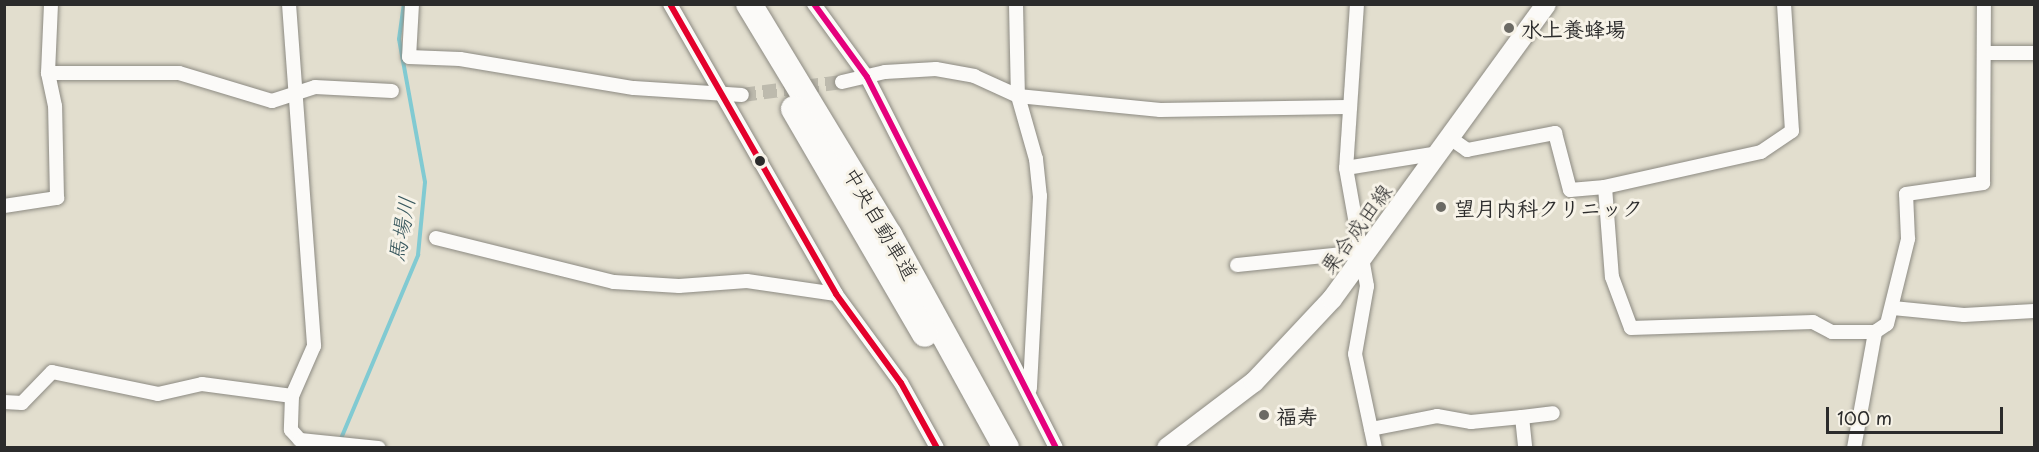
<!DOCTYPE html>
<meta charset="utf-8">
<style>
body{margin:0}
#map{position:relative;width:2039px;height:452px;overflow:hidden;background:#e2dece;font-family:"Playpen Sans","Klee One",sans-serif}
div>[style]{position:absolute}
.stream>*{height:4px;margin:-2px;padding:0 2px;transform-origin:2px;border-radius:2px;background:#81cad2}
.minor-tunnel>*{height:14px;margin-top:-7px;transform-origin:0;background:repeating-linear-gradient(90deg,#bdbaad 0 14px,transparent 0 21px)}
.roads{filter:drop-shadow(0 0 2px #8c8a82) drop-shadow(0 0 2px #8c8a82)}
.minor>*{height:14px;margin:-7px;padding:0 7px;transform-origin:7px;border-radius:7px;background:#fbfaf8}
.secondary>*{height:20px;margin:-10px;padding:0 10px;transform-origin:10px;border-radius:10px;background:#fbfaf8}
.motorway>*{height:26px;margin:-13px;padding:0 13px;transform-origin:13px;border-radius:13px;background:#fbfaf8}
.bus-1>*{height:6px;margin:-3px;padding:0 3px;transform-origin:3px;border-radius:3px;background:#e4002b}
.bus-2>*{height:6px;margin:-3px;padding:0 3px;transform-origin:3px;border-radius:3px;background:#e5007d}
.dots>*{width:16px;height:16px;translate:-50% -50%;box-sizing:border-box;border:3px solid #f7f3e8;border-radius:50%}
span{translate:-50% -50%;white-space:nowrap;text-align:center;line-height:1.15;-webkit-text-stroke:6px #f7f3e8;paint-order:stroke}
.poi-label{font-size:21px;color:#2b2b2b;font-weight:700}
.left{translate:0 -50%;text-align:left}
.street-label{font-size:21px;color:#2b2b2b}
.water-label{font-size:22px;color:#38585e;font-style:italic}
.frame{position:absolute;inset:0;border:6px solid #2b2b2b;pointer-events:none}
.scale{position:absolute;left:1826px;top:407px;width:177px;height:27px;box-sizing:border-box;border:3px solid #2b2b2b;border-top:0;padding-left:8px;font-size:18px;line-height:21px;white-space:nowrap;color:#2b2b2b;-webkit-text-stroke:4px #f7f3e8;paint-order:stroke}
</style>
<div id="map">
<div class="stream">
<div style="left:340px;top:441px;width:202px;rotate:-67.2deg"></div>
<div style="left:418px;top:255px;width:73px;rotate:-84.5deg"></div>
<div style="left:425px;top:182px;width:145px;rotate:-100.3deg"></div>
<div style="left:399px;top:39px;width:35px;rotate:-82deg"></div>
</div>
<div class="minor-tunnel">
<div style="left:742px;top:95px;width:101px;rotate:-7.4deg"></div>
</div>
<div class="roads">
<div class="minor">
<div style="left:289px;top:4px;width:343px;rotate:85.8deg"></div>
<div style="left:314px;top:346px;width:55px;rotate:113.7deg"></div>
<div style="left:292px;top:396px;width:34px;rotate:92deg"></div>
<div style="left:291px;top:430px;width:13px;rotate:48deg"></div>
<div style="left:300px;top:440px;width:79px;rotate:5.8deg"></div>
<div style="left:412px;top:4px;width:53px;rotate:93.2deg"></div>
<div style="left:409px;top:57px;width:51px;rotate:2.2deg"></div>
<div style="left:460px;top:59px;width:176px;rotate:9.5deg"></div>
<div style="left:634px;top:88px;width:108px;rotate:3.7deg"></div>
<div style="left:670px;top:4px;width:334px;rotate:60.2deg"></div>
<div style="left:836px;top:294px;width:110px;rotate:53.9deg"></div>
<div style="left:901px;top:383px;width:74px;rotate:61deg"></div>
<div style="left:814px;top:4px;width:90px;rotate:54deg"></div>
<div style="left:867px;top:77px;width:416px;rotate:63deg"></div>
<div style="left:1016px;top:4px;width:92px;rotate:88.8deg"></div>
<div style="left:1018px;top:96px;width:66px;rotate:74.1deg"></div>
<div style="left:1036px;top:159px;width:37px;rotate:84deg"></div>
<div style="left:1040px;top:196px;width:193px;rotate:93deg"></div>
<div style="left:1357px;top:4px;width:164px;rotate:93.8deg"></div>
<div style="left:1346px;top:168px;width:94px;rotate:-9.2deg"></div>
<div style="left:1784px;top:4px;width:127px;rotate:86.4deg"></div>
<div style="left:1792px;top:131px;width:37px;rotate:146deg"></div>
<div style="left:1761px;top:152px;width:160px;rotate:167.4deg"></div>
<div style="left:1605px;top:187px;width:90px;rotate:85.6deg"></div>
<div style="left:1612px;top:277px;width:54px;rotate:69.6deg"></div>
<div style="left:1631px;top:328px;width:182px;rotate:-1.9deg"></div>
<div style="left:1813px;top:322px;width:21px;rotate:28deg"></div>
<div style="left:1832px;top:332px;width:43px"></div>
<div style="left:1875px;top:332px;width:14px;rotate:-34deg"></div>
<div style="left:1887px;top:324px;width:88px;rotate:-76.1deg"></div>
<div style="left:1908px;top:239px;width:45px;rotate:-92.5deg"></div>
<div style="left:1906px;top:194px;width:78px;rotate:-8.1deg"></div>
<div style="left:1983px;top:183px;width:179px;rotate:-89.7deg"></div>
<div style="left:1987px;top:53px;width:47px"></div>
<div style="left:48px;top:73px;width:131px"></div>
<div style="left:179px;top:73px;width:97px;rotate:16.8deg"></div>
<div style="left:272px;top:101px;width:45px;rotate:-18deg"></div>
<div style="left:315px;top:87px;width:77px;rotate:3deg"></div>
<div style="left:842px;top:82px;width:44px;rotate:-13.1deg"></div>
<div style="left:885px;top:72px;width:51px;rotate:-3.4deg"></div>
<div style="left:936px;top:69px;width:39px;rotate:10deg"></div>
<div style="left:974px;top:76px;width:48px;rotate:24.4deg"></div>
<div style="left:1018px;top:96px;width:143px;rotate:5.6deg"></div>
<div style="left:1160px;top:110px;width:186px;rotate:-0.9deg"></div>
<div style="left:1450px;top:138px;width:21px;rotate:35deg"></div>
<div style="left:1467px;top:150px;width:90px;rotate:-10.9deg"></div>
<div style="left:1555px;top:133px;width:59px;rotate:75.3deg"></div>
<div style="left:1570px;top:190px;width:35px;rotate:-5deg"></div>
<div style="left:1346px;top:168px;width:120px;rotate:79.9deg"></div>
<div style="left:1367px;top:286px;width:69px;rotate:100deg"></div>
<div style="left:1355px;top:354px;width:96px;rotate:78deg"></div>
<div style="left:4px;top:206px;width:54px;rotate:-8.6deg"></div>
<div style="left:57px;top:198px;width:92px;rotate:-91.2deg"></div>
<div style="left:55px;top:106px;width:34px;rotate:-102deg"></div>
<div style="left:48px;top:73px;width:69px;rotate:-87.5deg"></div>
<div style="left:436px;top:238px;width:183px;rotate:13.9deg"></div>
<div style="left:614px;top:282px;width:65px;rotate:3.5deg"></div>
<div style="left:679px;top:286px;width:68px;rotate:-4.2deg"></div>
<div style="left:747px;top:281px;width:90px;rotate:8.3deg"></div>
<div style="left:1237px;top:265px;width:126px;rotate:-5.9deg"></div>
<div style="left:1893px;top:308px;width:71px;rotate:5.6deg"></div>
<div style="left:1964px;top:315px;width:70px;rotate:-3.3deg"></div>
<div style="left:4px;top:402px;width:18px;rotate:3deg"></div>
<div style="left:22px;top:403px;width:43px;rotate:-45.9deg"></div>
<div style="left:52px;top:372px;width:108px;rotate:11.7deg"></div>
<div style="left:158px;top:394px;width:45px;rotate:-12.8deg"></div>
<div style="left:202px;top:384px;width:91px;rotate:7.6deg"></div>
<div style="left:1522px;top:417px;width:31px;rotate:-7deg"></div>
<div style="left:1371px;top:429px;width:67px;rotate:-11.1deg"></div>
<div style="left:1437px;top:416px;width:35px;rotate:10deg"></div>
<div style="left:1471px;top:422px;width:51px;rotate:-5.6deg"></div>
<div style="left:1522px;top:417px;width:31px;rotate:84deg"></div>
<div style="left:1854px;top:448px;width:118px;rotate:-79.7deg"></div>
</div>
<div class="secondary">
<div style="left:1167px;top:448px;width:109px;rotate:-37.2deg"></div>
<div style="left:1254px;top:382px;width:114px;rotate:-46.8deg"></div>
<div style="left:1332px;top:299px;width:364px;rotate:-54deg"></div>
</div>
<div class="motorway">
<div style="left:749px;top:4px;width:270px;rotate:58.8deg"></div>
<div style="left:889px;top:235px;width:243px;rotate:61.2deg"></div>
<div style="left:794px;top:109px;width:260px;rotate:59.8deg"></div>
</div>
</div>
<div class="bus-1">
<div style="left:670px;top:4px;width:334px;rotate:60.2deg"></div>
<div style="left:836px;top:294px;width:110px;rotate:53.9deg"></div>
<div style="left:901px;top:383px;width:74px;rotate:61deg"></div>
</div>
<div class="bus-2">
<div style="left:814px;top:4px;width:90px;rotate:54deg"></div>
<div style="left:867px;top:77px;width:416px;rotate:63deg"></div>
</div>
<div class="dots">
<div style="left:1509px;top:28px;background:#6b6a64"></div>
<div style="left:760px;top:161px;background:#2b2b2b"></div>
<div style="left:1441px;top:207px;background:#6b6a64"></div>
<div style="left:1264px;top:415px;background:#6b6a64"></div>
</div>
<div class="poi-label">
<span class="left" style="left:1521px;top:28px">水上養蜂場</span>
<span class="left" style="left:1454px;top:207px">望月内科クリニック</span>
<span class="left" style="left:1276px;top:415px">福寿</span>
</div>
<div class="street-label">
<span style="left:882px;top:223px;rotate:60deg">中央自動車道</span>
<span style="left:1355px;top:228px;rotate:-54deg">栗合成田線</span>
</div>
<div class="water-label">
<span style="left:400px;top:229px;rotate:-80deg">馬場川</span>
</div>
<div class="frame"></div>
<div class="scale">100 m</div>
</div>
